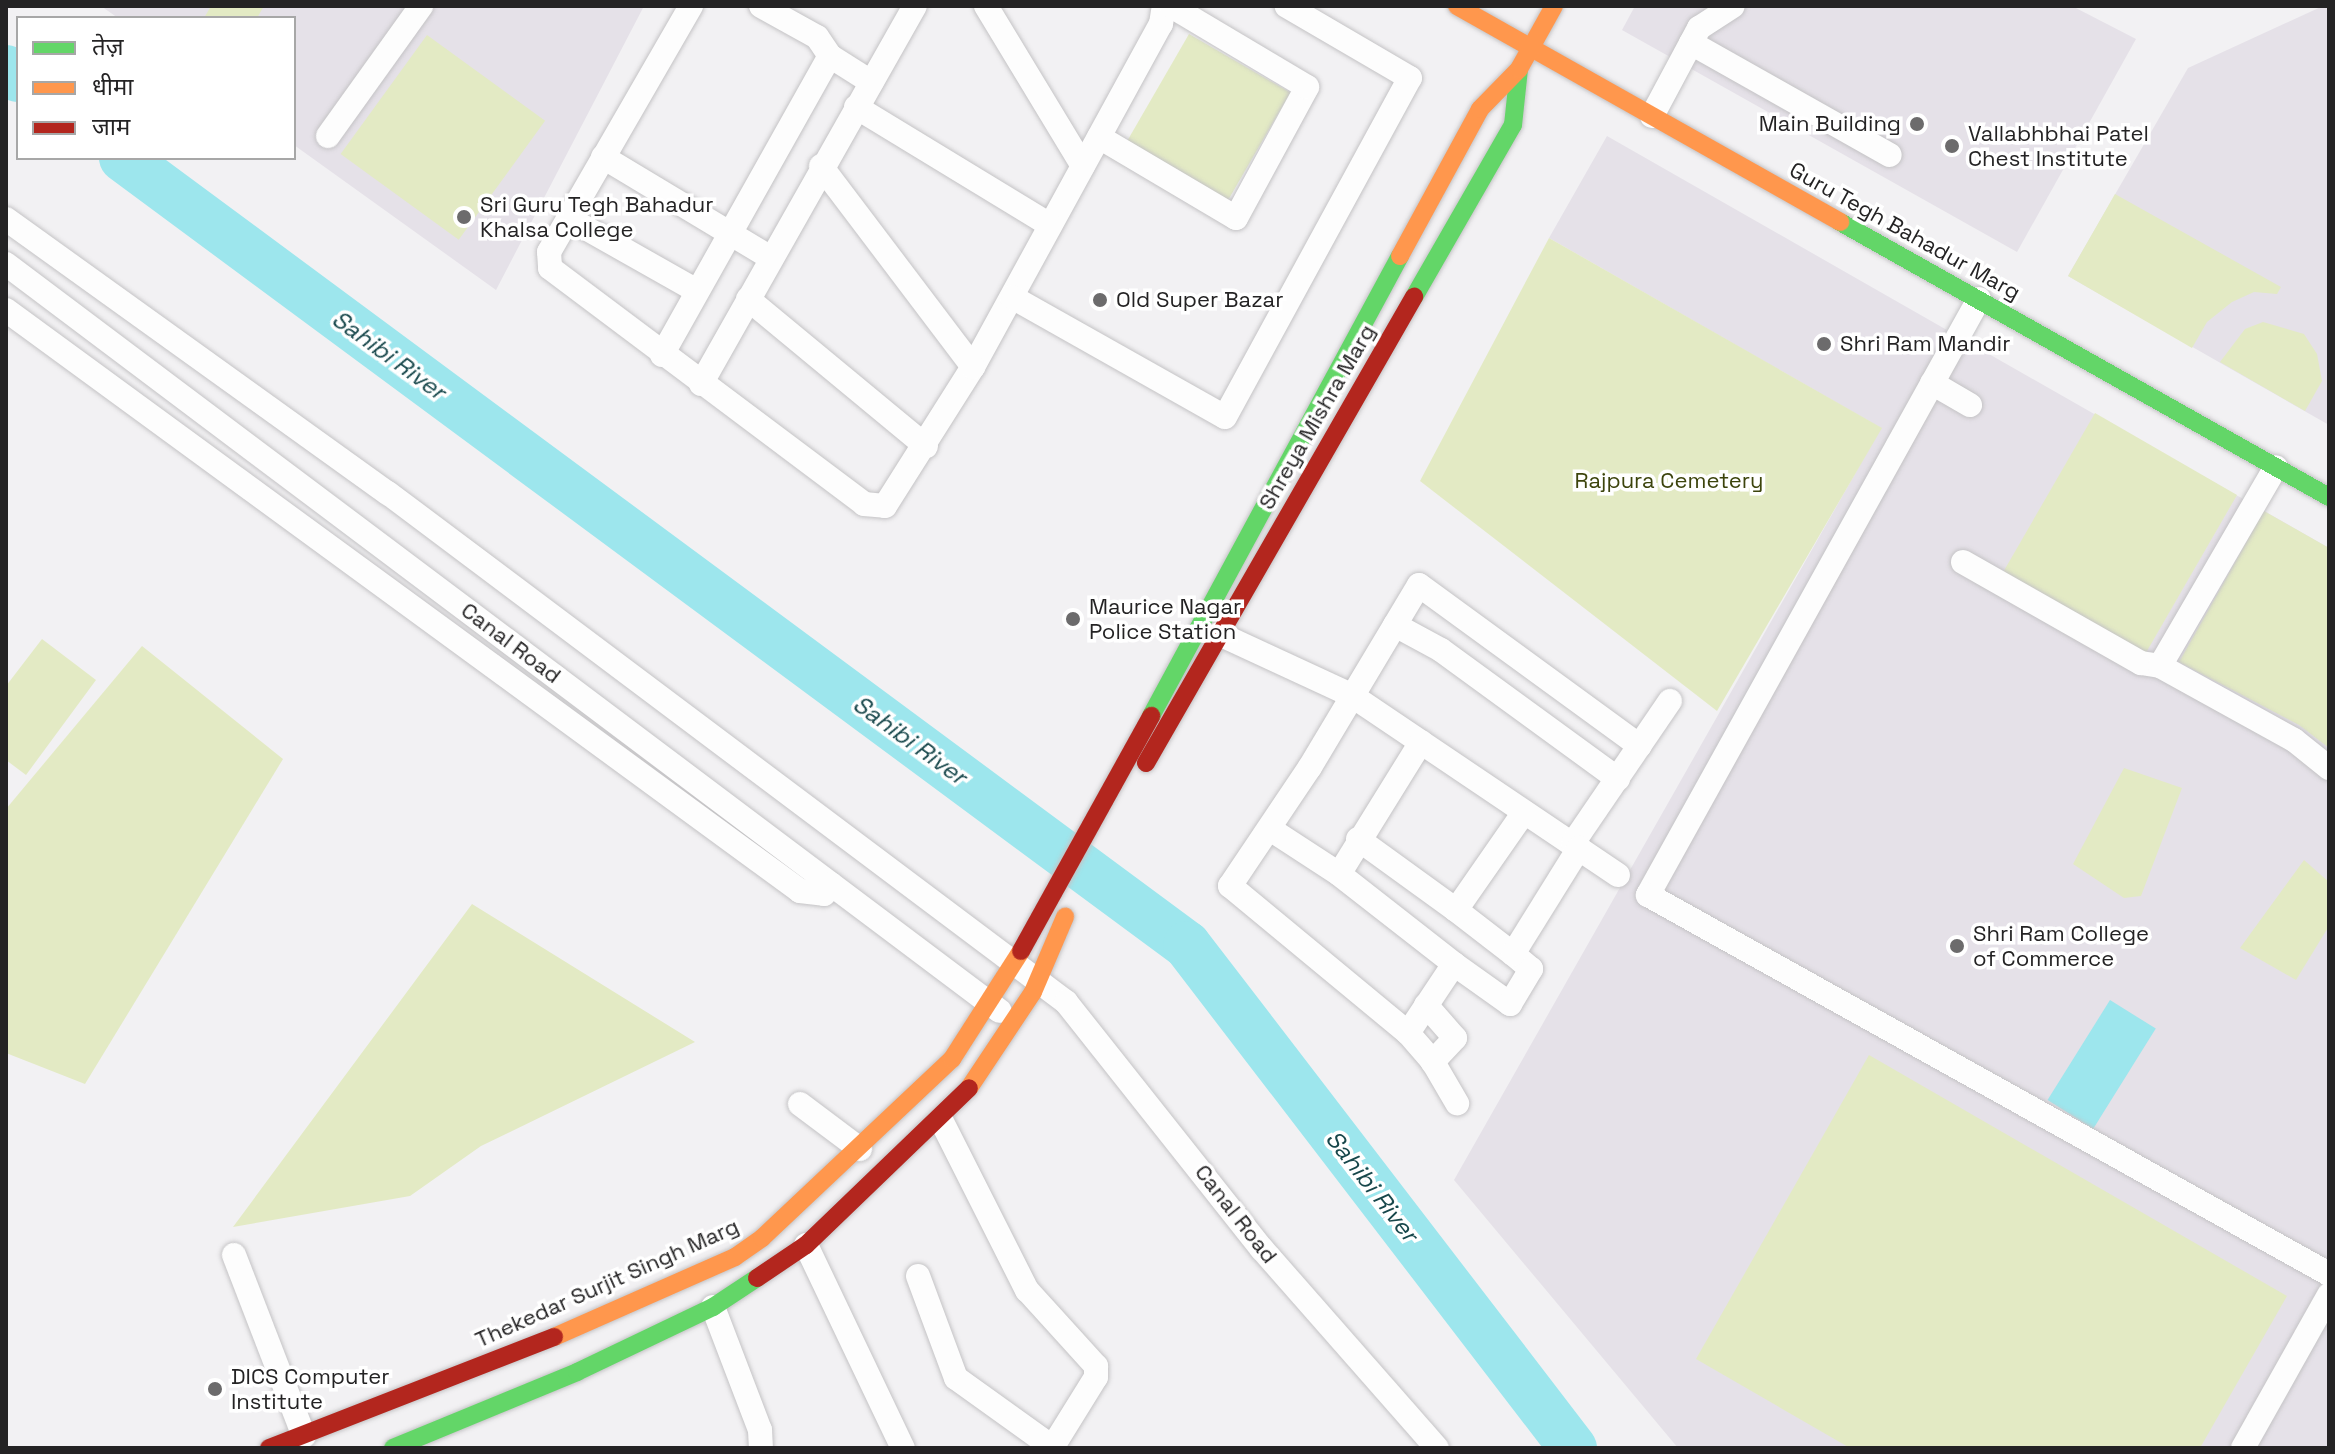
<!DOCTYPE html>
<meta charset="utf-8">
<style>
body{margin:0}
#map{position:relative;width:2335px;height:1454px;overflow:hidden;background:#f2f1f3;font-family:"Space Grotesk","Noto Sans Devanagari",sans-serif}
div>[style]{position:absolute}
.built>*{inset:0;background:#e5e1e8}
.green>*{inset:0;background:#e3eac4;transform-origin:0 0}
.water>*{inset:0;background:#9de6ed;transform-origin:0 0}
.river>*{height:48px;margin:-24px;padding:0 24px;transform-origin:24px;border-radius:24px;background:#9de6ed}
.roads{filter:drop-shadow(0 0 2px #c4c3c5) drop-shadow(0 0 2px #c4c3c5)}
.street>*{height:24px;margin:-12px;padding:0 12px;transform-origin:12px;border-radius:12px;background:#fdfdfd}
.fast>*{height:18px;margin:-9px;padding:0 9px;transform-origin:9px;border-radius:9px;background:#63d668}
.slow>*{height:18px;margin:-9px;padding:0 9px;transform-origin:9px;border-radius:9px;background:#ff974d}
.jam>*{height:18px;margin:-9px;padding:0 9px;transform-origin:9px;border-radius:9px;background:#b3261e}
.dots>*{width:22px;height:22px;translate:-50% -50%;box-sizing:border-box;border:4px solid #fff;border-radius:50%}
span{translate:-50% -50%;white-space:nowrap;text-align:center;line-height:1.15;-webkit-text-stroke:7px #fff;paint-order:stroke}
.poi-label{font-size:22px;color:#242324}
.right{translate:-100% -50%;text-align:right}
.left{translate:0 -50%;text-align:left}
.street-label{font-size:22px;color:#242324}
.park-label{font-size:22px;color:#3c440c}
.water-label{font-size:24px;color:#17474b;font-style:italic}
.frame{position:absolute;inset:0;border:8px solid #242324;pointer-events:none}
.legend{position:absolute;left:16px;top:16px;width:280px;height:144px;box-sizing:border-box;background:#fff;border:2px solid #a7a7a7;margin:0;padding:10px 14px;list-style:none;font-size:24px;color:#242324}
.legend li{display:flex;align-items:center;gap:16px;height:40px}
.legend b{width:40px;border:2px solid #a7a7a7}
</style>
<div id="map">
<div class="built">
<div style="clip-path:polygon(101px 6px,644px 6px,496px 290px,294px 145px,294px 18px,118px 18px)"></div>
<div style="clip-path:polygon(1635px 6px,2072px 6px,2136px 39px,2017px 252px,1622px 30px)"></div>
<div style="clip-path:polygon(2323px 6px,2329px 6px,2329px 425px,2068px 276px,2188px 68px)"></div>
<div style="clip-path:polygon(1607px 136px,2329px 548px,2329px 1448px,1678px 1448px,1454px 1180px,1881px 428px,1549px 238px)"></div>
</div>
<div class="green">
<div style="clip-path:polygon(211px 6px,264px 6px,257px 18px,204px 18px)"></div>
<div style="left:1189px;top:34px;width:117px;height:126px;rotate:30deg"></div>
<div style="left:427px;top:35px;width:146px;height:147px;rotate:36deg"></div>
<div style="clip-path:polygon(2115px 194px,2281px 287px,2277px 294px,2254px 292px,2232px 302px,2207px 322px,2192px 348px,2068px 276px)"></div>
<div style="clip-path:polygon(1549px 238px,1882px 428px,1717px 711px,1420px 481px)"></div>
<div style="clip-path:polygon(2263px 322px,2304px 334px,2317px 354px,2322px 381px,2305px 411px,2220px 362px,2245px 329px)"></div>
<div style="left:2095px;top:413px;width:164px;height:183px;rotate:30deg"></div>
<div style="clip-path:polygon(2264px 511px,2329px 548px,2329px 748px,2299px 725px,2179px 662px)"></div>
<div style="clip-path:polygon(42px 639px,96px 680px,26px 775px,6px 760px,6px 686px)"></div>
<div style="clip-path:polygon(142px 646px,283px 759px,85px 1084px,6px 1053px,6px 809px)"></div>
<div style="clip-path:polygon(2124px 768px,2182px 788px,2141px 896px,2124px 898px,2073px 864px)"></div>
<div style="clip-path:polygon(2304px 860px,2329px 882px,2329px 926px,2296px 980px,2240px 948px)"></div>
<div style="clip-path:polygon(472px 904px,695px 1042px,481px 1146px,410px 1196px,233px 1227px)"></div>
<div style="clip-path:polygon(1869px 1055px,2287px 1296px,2200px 1448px,1850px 1448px,1696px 1359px)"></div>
</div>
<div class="water">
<div style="left:2110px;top:1000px;width:54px;height:118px;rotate:32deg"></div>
</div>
<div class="river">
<div style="left:6px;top:69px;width:15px;rotate:37deg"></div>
<div style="left:123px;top:158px;width:1323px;rotate:36.49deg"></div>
<div style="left:1187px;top:945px;width:634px;rotate:52.5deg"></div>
</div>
<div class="roads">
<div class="street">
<div style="left:691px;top:6px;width:284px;rotate:120deg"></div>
<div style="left:549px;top:252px;width:16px;rotate:86deg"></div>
<div style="left:550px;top:268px;width:393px;rotate:36.9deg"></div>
<div style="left:864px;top:504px;width:21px;rotate:5deg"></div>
<div style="left:885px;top:506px;width:165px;rotate:-57.7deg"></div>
<div style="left:973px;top:367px;width:391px;rotate:-61.3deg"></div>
<div style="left:1161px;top:24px;width:18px;rotate:-81deg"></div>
<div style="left:986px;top:6px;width:187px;rotate:58.8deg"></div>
<div style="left:1691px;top:43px;width:228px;rotate:29.4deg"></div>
<div style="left:830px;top:56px;width:49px;rotate:32.4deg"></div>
<div style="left:856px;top:107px;width:227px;rotate:31.3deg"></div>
<div style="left:1652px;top:116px;width:100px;rotate:-61.9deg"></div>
<div style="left:1699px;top:28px;width:40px;rotate:-32.9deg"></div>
<div style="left:328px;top:136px;width:160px;rotate:-54.4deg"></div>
<div style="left:1099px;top:137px;width:159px;rotate:30.6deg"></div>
<div style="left:1236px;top:218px;width:149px;rotate:-61.5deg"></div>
<div style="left:1307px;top:87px;width:158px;rotate:-149.2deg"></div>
<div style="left:603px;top:157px;width:196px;rotate:31deg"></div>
<div style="left:821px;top:166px;width:252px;rotate:52.9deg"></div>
<div style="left:568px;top:218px;width:148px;rotate:29.5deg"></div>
<div style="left:6px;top:219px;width:470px;rotate:35.7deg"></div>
<div style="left:388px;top:493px;width:848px;rotate:36.9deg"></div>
<div style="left:1066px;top:1002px;width:315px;rotate:51.6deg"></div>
<div style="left:1262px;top:1249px;width:265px;rotate:48.7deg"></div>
<div style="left:6px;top:264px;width:1243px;rotate:36.93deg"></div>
<div style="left:1012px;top:297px;width:244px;rotate:29.4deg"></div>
<div style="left:1225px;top:417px;width:386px;rotate:-61.4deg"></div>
<div style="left:1410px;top:78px;width:143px;rotate:-149.7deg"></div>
<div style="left:748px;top:299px;width:231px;rotate:39.6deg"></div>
<div style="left:1979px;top:299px;width:682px;rotate:119.05deg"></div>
<div style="left:1648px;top:895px;width:779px;rotate:29.1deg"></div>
<div style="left:6px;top:310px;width:984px;rotate:36.19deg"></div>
<div style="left:800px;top:891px;width:24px;rotate:7deg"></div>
<div style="left:824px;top:894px;width:12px;rotate:-55deg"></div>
<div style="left:662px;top:355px;width:343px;rotate:-60.7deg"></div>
<div style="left:830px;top:56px;width:23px;rotate:-124deg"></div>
<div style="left:817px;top:37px;width:64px;rotate:-151deg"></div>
<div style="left:1932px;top:383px;width:44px;rotate:30.1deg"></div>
<div style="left:701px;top:384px;width:434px;rotate:-60.5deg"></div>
<div style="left:1963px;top:562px;width:205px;rotate:29.6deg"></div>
<div style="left:2141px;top:663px;width:19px;rotate:9deg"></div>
<div style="left:2160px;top:666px;width:153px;rotate:28.9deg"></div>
<div style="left:2294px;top:740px;width:45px;rotate:38.7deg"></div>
<div style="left:1395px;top:625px;width:52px;rotate:28.5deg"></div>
<div style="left:1441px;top:650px;width:219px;rotate:36.1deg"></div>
<div style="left:1219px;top:634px;width:145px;rotate:24.8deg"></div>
<div style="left:1351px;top:695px;width:322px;rotate:34deg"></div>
<div style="left:2160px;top:666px;width:230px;rotate:-59.8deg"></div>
<div style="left:1421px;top:742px;width:155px;rotate:121.8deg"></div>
<div style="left:1339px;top:874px;width:146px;rotate:38deg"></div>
<div style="left:1454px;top:964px;width:83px;rotate:123.7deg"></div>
<div style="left:1408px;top:1033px;width:231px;rotate:-140.4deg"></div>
<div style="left:1230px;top:886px;width:143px;rotate:-56.1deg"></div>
<div style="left:1310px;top:767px;width:212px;rotate:-59.1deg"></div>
<div style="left:1419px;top:585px;width:273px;rotate:36.1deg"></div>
<div style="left:1270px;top:829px;width:82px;rotate:33.1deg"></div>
<div style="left:1358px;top:839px;width:121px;rotate:35.9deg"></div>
<div style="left:1456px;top:910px;width:119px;rotate:-55.2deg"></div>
<div style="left:1573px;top:843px;width:172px;rotate:-55.7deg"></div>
<div style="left:1456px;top:910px;width:72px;rotate:37.7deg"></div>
<div style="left:1454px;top:964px;width:69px;rotate:35.5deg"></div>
<div style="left:1510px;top:1004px;width:41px;rotate:-59deg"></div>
<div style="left:1531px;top:969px;width:23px;rotate:-140deg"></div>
<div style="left:1513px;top:954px;width:125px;rotate:-58.1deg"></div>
<div style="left:1426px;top:1005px;width:44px;rotate:48.7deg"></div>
<div style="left:1455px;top:1038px;width:33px;rotate:133deg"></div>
<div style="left:1408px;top:1033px;width:38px;rotate:49deg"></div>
<div style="left:1433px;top:1062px;width:48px;rotate:59.7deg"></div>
<div style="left:800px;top:1104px;width:75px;rotate:36.9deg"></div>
<div style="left:941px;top:1120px;width:191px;rotate:63.2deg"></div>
<div style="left:1027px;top:1290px;width:103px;rotate:47.8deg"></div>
<div style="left:1096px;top:1366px;width:11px;rotate:90deg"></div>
<div style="left:1096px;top:1377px;width:84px;rotate:121.8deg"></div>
<div style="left:806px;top:1245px;width:225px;rotate:64.5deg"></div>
<div style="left:234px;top:1255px;width:194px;rotate:68.9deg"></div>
<div style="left:918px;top:1276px;width:109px;rotate:69.6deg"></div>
<div style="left:956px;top:1378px;width:118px;rotate:35.7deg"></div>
<div style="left:713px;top:1307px;width:132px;rotate:69.1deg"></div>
<div style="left:760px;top:1430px;width:18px;rotate:87deg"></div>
<div style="left:2243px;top:1448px;width:176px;rotate:-60.7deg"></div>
</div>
<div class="fast">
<div style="left:1840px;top:222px;width:561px;rotate:29.35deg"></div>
<div style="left:1414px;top:297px;width:198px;rotate:-60.1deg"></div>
<div style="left:1513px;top:125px;width:56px;rotate:-83.9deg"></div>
<div style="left:1151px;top:716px;width:523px;rotate:-61.57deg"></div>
<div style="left:393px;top:1448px;width:199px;rotate:-22.4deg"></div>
<div style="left:577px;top:1372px;width:151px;rotate:-25.5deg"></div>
<div style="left:713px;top:1307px;width:53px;rotate:-33.4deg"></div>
</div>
<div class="slow">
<div style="left:1457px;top:6px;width:440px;rotate:29.4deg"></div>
<div style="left:1400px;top:256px;width:167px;rotate:-61.4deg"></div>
<div style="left:1480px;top:109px;width:56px;rotate:-45.7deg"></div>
<div style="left:1519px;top:69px;width:72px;rotate:-60.9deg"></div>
<div style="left:969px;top:1088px;width:115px;rotate:-56.3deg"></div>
<div style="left:1033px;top:992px;width:82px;rotate:-66.9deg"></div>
<div style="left:554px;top:1337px;width:198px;rotate:-23.8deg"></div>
<div style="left:735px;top:1257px;width:33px;rotate:-35deg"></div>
<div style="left:762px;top:1238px;width:261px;rotate:-43.3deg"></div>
<div style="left:952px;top:1059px;width:128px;rotate:-57.4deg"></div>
</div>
<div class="jam">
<div style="left:1146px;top:763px;width:538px;rotate:-60.1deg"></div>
<div style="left:1021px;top:951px;width:269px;rotate:-61deg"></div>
<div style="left:757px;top:1278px;width:59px;rotate:-34deg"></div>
<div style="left:806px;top:1245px;width:226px;rotate:-43.9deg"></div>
<div style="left:269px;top:1448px;width:306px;rotate:-21.3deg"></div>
</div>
</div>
<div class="dots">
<div style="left:1917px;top:124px;background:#6c6b6c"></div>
<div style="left:1952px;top:146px;background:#6c6b6c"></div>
<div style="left:464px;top:217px;background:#6c6b6c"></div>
<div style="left:1100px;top:300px;background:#6c6b6c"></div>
<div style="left:1824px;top:344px;background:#6c6b6c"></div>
<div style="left:1073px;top:619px;background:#6c6b6c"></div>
<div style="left:1957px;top:946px;background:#6c6b6c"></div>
<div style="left:215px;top:1389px;background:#6c6b6c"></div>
</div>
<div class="poi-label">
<span class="right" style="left:1901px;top:124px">Main Building</span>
<span class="left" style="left:1968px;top:146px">Vallabhbhai Patel<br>Chest Institute</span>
<span class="left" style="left:480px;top:217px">Sri Guru Tegh Bahadur<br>Khalsa College</span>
<span class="left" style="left:1116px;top:300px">Old Super Bazar</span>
<span class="left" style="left:1840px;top:344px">Shri Ram Mandir</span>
<span class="left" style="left:1089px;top:619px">Maurice Nagar<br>Police Station</span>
<span class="left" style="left:1973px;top:946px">Shri Ram College<br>of Commerce</span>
<span class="left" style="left:231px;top:1389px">DICS Computer<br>Institute</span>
</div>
<div class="street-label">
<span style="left:1905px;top:231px;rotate:29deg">Guru Tegh Bahadur Marg</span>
<span style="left:1317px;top:417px;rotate:-60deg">Shreya Mishra Marg</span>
<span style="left:511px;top:643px;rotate:37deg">Canal Road</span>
<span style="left:1236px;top:1214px;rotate:52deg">Canal Road</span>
<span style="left:607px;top:1283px;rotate:-24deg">Thekedar Surjit Singh Marg</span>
</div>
<div class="park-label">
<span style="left:1669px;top:481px">Rajpura Cemetery</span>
</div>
<div class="water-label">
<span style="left:389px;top:355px;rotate:36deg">Sahibi River</span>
<span style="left:910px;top:740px;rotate:36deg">Sahibi River</span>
<span style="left:1372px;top:1186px;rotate:52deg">Sahibi River</span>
</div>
<div class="frame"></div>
<ul class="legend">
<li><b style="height:10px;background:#63d668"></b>तेज़</li>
<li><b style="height:10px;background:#ff974d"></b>धीमा</li>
<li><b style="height:10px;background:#b3261e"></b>जाम</li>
</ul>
</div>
